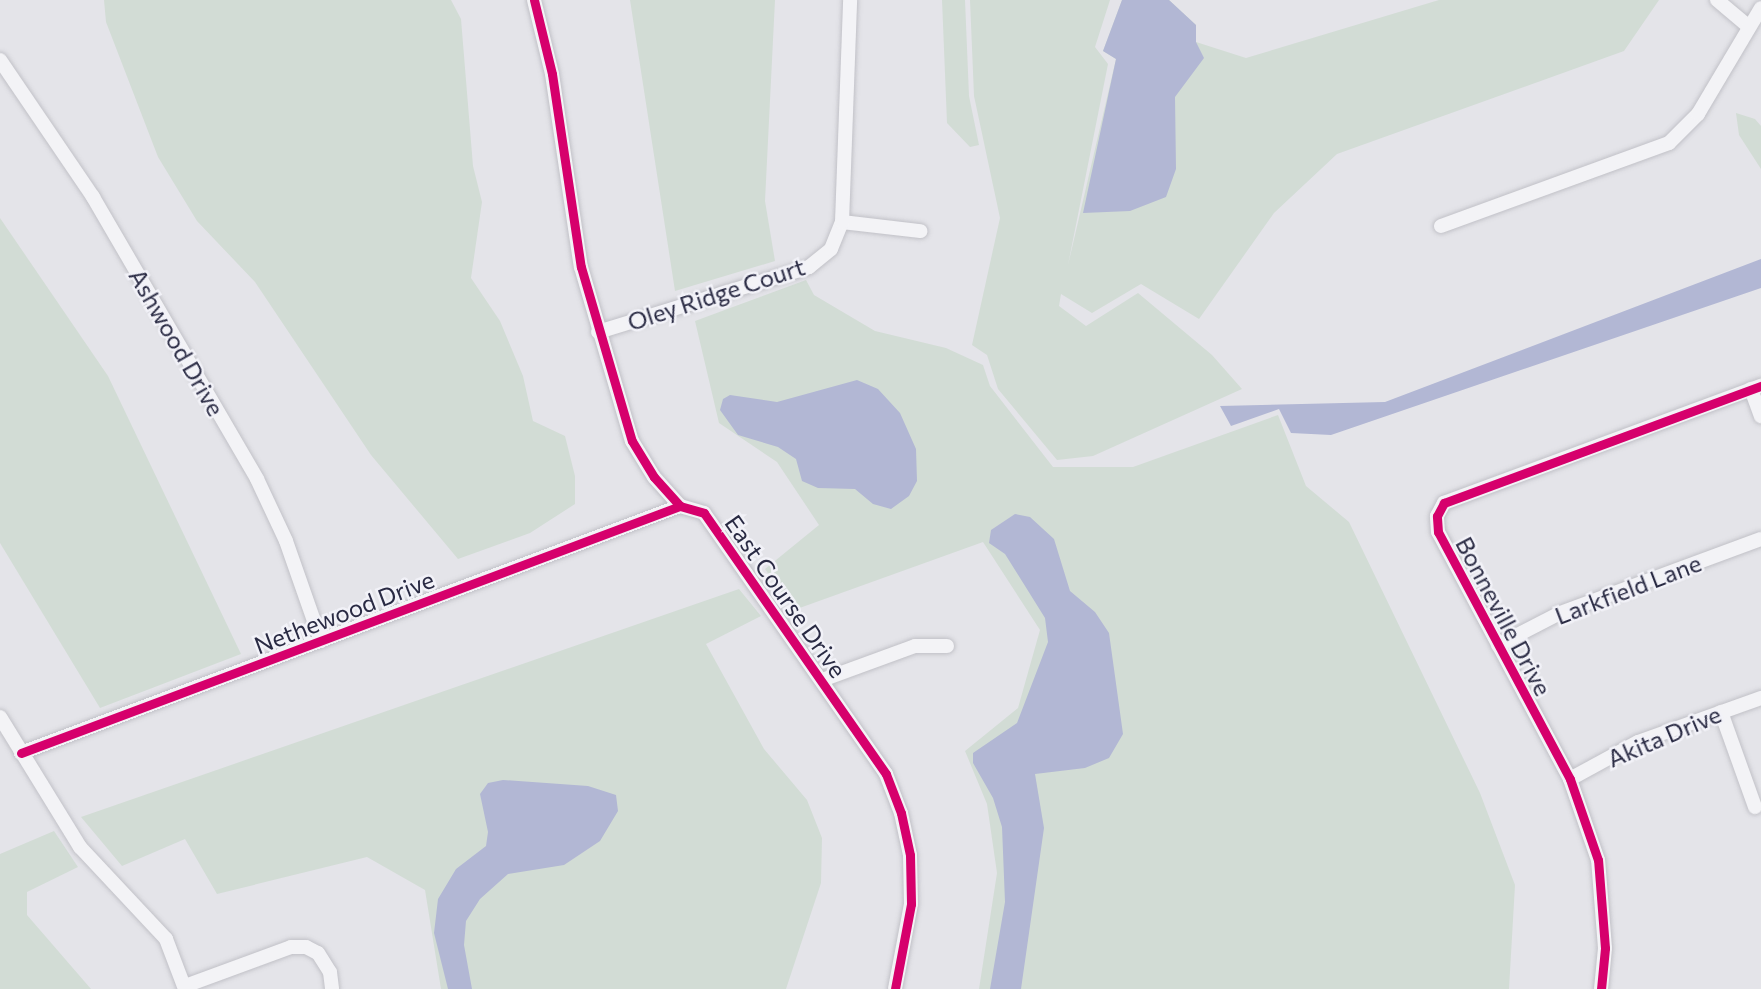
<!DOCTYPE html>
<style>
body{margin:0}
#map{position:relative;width:1761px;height:989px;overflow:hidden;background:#e4e4e9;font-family:Commissioner,sans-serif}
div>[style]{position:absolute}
.green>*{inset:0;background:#d2dcd5}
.water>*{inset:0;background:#b2b7d4}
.roads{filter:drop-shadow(0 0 2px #c1c1c7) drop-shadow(0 0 2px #c1c1c7)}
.minor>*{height:14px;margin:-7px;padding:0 7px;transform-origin:7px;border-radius:7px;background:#f3f3f6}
.cycleway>*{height:9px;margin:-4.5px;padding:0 4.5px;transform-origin:4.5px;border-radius:4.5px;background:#d6006c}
span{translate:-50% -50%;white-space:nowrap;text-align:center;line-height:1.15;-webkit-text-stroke:5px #f2f2f8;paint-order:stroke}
.street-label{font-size:24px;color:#292a43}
</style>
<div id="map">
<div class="green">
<div style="clip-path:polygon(104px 0,451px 0,461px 19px,473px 166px,482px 202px,471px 278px,500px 321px,523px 376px,533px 421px,565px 436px,575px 476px,575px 504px,530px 533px,458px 559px,371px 455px,255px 282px,197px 221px,158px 157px,106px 22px)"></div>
<div style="clip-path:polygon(630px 0,775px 0,765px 201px,775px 261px,675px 291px)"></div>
<div style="clip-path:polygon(942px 0,965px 0,969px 96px,979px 145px,970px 147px,947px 123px)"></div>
<div style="clip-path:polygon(970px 0,1110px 0,1095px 47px,1108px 64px,1068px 265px,1116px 59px,1103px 51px,1122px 0,1169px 0,1196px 25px,1196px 42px,1246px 58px,1439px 0,1659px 0,1624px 51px,1337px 154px,1274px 213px,1199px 319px,1141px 284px,1092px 313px,1061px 294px,1059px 306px,1086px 326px,1138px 293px,1212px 355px,1242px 389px,1093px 456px,1057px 460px,998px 389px,987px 355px,972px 345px,1000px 218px,974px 96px)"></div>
<div style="clip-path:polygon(1736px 113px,1755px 119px,1761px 126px,1761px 169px,1739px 135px)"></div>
<div style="clip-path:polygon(0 218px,108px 376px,241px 654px,100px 708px,0 543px)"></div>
<div style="clip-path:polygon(806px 280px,814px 295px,875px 331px,946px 348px,983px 365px,990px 386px,1053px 467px,1133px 467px,1278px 415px,1306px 486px,1349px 522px,1480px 793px,1515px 885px,1509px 989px,979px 989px,997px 873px,987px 804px,965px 751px,1018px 708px,1040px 630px,983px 542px,794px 610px,765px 569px,819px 525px,777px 462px,719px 423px,695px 321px)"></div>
<div style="clip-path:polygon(739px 589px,761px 616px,706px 644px,764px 749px,807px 800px,822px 838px,821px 883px,786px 989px,441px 989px,425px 890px,367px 857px,217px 894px,185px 839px,122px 866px,81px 817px)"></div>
<div style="clip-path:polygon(54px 831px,78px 867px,27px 892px,27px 915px,91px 989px,0 989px,0 854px)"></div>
</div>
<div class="water">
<div style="clip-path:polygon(1122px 0,1169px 0,1196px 25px,1196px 42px,1204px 58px,1175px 97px,1176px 169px,1166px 197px,1130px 211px,1083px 213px,1116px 59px,1103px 51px)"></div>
<div style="clip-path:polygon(1761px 259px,1761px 288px,1331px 435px,1291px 433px,1279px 409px,1231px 426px,1220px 406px,1385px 402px)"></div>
<div style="clip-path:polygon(857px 380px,878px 389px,900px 413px,916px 449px,917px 481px,909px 496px,891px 509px,873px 504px,855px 489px,818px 488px,802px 481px,796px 459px,778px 447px,738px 435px,720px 410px,723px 399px,730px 395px,777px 402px)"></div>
<div style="clip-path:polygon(1015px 514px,1030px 517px,1054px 539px,1070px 591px,1095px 612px,1109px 633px,1123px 734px,1109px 758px,1085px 768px,1035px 774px,1044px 828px,1021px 989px,990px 989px,1005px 902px,1002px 827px,993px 798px,973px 763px,973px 753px,1017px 723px,1048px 642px,1045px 618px,1005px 554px,989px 543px,991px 530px)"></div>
<div style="clip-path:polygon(503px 780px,588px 786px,616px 795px,618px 811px,600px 841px,564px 865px,508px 874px,480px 899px,466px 921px,464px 945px,472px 989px,448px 989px,434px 933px,438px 899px,456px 869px,486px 846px,488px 832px,480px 794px,488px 783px)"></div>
</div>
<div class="roads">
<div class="minor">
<div style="left:534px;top:0;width:76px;rotate:76.3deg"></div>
<div style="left:552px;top:74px;width:195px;rotate:81.5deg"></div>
<div style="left:581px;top:267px;width:181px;rotate:73.7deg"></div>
<div style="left:632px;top:441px;width:42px;rotate:58.6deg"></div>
<div style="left:654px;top:477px;width:39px;rotate:48deg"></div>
<div style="left:680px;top:506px;width:25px;rotate:16deg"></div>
<div style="left:704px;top:513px;width:318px;rotate:55.1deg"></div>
<div style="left:886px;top:774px;width:42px;rotate:69deg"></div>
<div style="left:901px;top:813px;width:43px;rotate:77.9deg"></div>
<div style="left:910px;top:855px;width:49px;rotate:88.8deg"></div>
<div style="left:911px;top:904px;width:86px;rotate:100.7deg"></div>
<div style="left:1717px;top:0;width:39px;rotate:40deg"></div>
<div style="left:0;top:60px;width:166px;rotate:55.8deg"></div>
<div style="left:93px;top:197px;width:326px;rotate:59.8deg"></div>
<div style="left:257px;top:479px;width:68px;rotate:64.9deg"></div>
<div style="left:286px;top:541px;width:106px;rotate:70.7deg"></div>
<div style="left:842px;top:222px;width:79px;rotate:6.6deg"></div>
<div style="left:1441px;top:226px;width:243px;rotate:-20deg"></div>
<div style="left:1669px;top:143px;width:41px;rotate:-45deg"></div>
<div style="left:1698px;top:114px;width:123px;rotate:-59.3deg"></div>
<div style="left:598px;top:332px;width:221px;rotate:-17.1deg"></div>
<div style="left:809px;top:267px;width:28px;rotate:-39deg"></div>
<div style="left:831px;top:249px;width:29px;rotate:-68deg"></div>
<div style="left:842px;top:222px;width:222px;rotate:-87.9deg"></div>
<div style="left:1751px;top:389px;width:29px;rotate:70deg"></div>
<div style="left:1498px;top:645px;width:68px;rotate:-27.3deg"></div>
<div style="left:1558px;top:614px;width:216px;rotate:-20.3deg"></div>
<div style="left:822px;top:680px;width:99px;rotate:-20.1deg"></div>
<div style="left:915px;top:646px;width:32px"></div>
<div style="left:1721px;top:712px;width:101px;rotate:70.3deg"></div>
<div style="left:0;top:717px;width:153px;rotate:58.4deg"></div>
<div style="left:80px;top:847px;width:126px;rotate:46.9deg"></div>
<div style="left:166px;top:939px;width:53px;rotate:69.2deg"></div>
<div style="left:21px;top:753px;width:704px;rotate:-20.55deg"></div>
<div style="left:1570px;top:779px;width:77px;rotate:-28.6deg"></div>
<div style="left:1638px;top:742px;width:131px;rotate:-19.7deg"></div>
<div style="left:185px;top:986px;width:113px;rotate:-20.2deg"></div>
<div style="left:291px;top:947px;width:15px"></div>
<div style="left:306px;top:947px;width:13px;rotate:27deg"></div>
<div style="left:318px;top:953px;width:22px;rotate:58deg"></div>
<div style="left:330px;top:972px;width:17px;rotate:83deg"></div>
<div style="left:1601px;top:989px;width:41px;rotate:-84.4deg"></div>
<div style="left:1605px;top:948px;width:88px;rotate:-94.5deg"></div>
<div style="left:1598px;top:860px;width:86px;rotate:-109.1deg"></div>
<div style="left:1570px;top:779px;width:280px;rotate:-118.1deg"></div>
<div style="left:1438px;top:532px;width:16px;rotate:-94deg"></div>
<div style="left:1437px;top:516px;width:15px;rotate:-62deg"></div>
<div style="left:1444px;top:503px;width:338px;rotate:-20.3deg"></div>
</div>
</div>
<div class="cycleway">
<div style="left:534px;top:0;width:76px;rotate:76.3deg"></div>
<div style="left:552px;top:74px;width:195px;rotate:81.5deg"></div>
<div style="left:581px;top:267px;width:181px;rotate:73.7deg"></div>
<div style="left:632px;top:441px;width:42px;rotate:58.6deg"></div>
<div style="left:654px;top:477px;width:39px;rotate:48deg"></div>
<div style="left:680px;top:506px;width:25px;rotate:16deg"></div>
<div style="left:704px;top:513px;width:318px;rotate:55.1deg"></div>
<div style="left:886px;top:774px;width:42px;rotate:69deg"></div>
<div style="left:901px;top:813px;width:43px;rotate:77.9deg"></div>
<div style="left:910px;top:855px;width:49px;rotate:88.8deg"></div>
<div style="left:911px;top:904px;width:86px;rotate:100.7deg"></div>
<div style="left:21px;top:753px;width:704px;rotate:-20.55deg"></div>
<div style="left:1601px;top:989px;width:41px;rotate:-84.4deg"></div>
<div style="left:1605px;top:948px;width:88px;rotate:-94.5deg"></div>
<div style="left:1598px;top:860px;width:86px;rotate:-109.1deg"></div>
<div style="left:1570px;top:779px;width:280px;rotate:-118.1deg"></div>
<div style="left:1438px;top:532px;width:16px;rotate:-94deg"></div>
<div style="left:1437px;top:516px;width:15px;rotate:-62deg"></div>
<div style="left:1444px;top:503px;width:338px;rotate:-20.3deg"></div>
</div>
<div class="street-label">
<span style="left:716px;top:294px;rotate:-18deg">Oley Ridge Court</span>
<span style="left:177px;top:342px;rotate:60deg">Ashwood Drive</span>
<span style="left:1628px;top:589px;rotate:-21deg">Larkfield Lane</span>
<span style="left:786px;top:596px;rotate:55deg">East Course Drive</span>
<span style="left:344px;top:612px;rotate:-21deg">Nethewood Drive</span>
<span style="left:1504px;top:616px;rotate:62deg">Bonneville Drive</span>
<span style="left:1664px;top:736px;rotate:-23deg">Akita Drive</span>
</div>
</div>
